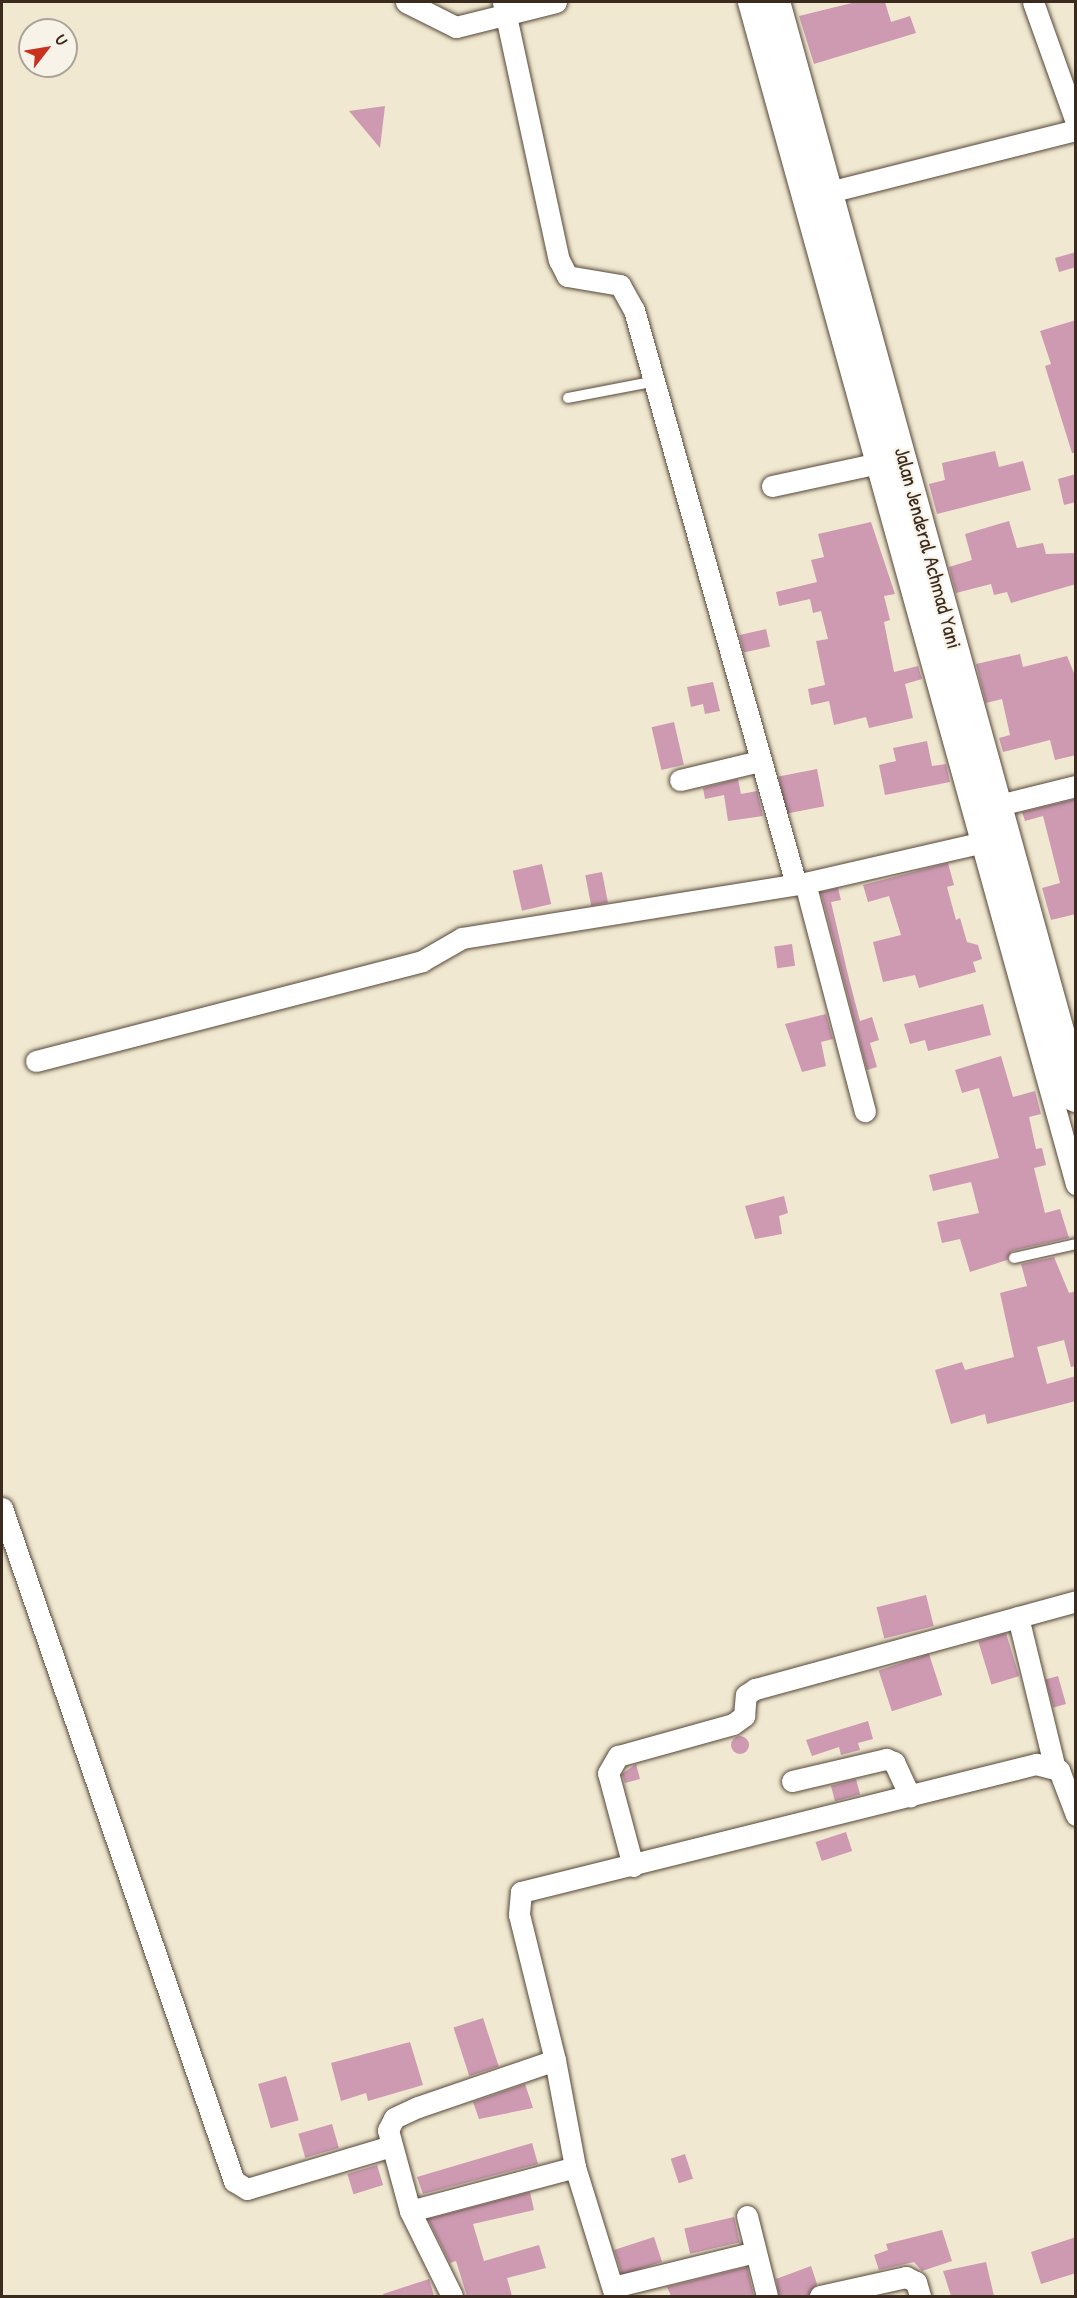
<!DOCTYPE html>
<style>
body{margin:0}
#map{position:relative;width:1077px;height:2298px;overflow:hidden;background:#f0e8d0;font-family:"Patrick Hand",sans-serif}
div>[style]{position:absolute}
.building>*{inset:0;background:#cd9ab2;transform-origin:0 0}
.round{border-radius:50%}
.roads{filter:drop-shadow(0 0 2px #564639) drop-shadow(0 0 2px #564639)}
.service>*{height:10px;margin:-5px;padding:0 5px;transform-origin:5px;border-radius:5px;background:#fff}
.minor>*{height:21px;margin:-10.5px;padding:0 10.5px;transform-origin:10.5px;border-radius:10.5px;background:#fff}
.primary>*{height:32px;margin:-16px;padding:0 16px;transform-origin:16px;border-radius:16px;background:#fff}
span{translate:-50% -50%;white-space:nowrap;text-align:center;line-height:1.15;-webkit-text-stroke:4.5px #f7f3e8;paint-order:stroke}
.street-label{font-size:21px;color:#3b2a1e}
.frame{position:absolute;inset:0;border:3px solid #3b2a1e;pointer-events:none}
.north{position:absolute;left:18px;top:18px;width:60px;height:60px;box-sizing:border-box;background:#f7f3e8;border:2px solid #aca397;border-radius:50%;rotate:59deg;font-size:16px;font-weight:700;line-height:24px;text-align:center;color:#3b2a1e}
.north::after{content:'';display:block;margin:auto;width:21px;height:27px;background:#c8321e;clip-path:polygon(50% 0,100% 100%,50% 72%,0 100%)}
</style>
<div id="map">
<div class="building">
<div style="clip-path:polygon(856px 2px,885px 2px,891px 22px,910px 16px,916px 33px,814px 64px,799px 16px)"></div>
<div style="clip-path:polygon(385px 106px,380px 148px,349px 111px)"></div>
<div style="clip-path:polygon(1076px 252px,1076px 267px,1059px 272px,1055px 258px)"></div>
<div style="clip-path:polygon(1076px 320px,1076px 453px,1072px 453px,1045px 366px,1051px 364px,1040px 331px)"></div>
<div style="clip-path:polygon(995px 451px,999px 467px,1023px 461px,1031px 490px,937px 514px,929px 484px,945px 480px,942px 463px)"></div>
<div style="clip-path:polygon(1076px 474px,1076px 502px,1064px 505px,1058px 479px)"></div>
<div style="clip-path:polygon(1009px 521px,1017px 548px,1043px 543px,1046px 554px,1076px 553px,1076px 584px,1011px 603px,1007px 592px,994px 595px,991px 584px,956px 593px,949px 567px,972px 560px,965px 534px)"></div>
<div style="clip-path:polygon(871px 522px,895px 594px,884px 596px,890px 620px,884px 622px,894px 672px,918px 666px,922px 679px,905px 684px,913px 718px,869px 728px,866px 717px,834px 725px,829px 701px,811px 705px,808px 689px,825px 685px,816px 641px,828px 639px,821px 611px,813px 613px,810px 599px,779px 606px,776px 592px,817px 582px,811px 560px,824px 557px,818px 534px)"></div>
<div style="left:766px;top:629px;width:18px;height:27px;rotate:77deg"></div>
<div style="clip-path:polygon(1020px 654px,1023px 667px,1067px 656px,1076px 678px,1076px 755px,1055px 760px,1050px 740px,1003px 752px,999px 738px,1010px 735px,1002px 699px,986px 703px,976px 664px)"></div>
<div style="clip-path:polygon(713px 682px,720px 711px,705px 714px,703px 704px,691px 707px,687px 687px)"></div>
<div style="left:674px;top:722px;width:44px;height:23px;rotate:77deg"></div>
<div style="clip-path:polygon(927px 741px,932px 766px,946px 764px,950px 782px,885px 795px,879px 765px,896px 761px,893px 748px)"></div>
<div style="left:817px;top:769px;width:38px;height:39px;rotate:79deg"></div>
<div style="clip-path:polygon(738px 779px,741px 794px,757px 791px,763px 816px,728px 821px,724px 795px,705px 799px,703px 788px)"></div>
<div style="clip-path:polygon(1076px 799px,1076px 914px,1051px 920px,1042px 888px,1060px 883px,1043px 816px,1025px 821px,1022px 812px)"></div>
<div style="clip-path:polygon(948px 863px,954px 885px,947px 887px,956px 920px,960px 918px,967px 942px,978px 945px,982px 959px,973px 962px,976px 972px,919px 988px,915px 975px,883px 982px,873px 942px,901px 935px,889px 896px,868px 902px,863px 885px)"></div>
<div style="left:542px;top:864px;width:41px;height:30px;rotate:77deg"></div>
<div style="left:602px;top:872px;width:31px;height:17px;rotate:79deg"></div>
<div style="clip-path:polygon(838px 888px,841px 900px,831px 902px,848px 975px,860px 1021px,872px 1017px,879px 1040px,870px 1043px,877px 1067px,867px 1070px,821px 892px)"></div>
<div style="left:792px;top:944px;width:22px;height:18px;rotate:82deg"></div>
<div style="clip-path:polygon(983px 1004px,991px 1035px,928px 1051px,925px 1040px,910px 1044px,904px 1024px)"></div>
<div style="clip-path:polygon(826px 1014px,833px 1039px,821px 1042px,826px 1066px,802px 1072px,785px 1024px)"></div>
<div style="clip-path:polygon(1001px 1056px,1013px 1097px,1035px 1091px,1041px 1114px,1029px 1117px,1036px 1149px,1042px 1148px,1046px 1165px,1034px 1168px,1045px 1213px,1060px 1209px,1069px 1238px,1012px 1251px,1007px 1260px,970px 1272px,960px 1239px,942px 1243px,937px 1222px,979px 1213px,971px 1182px,933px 1191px,929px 1175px,999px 1158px,979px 1088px,962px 1093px,955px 1070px)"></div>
<div style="clip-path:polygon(784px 1196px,788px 1213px,779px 1216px,782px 1234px,755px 1239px,745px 1206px)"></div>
<div style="clip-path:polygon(1054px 1257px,1069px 1293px,1076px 1291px,1076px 1366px,1071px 1367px,1064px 1340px,1037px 1347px,1047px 1384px,1076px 1376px,1076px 1401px,987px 1424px,985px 1414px,951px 1424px,935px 1370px,962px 1362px,965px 1370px,1014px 1357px,1000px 1293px,1027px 1286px,1021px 1264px)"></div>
<div style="left:926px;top:1595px;width:32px;height:51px;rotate:76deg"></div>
<div style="left:1006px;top:1633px;width:45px;height:29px;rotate:73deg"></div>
<div style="left:929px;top:1654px;width:43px;height:53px;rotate:72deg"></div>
<div style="left:1058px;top:1676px;width:29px;height:13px;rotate:74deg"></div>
<div style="clip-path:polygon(868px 1721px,873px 1739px,858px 1743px,860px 1750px,841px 1755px,839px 1747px,812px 1756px,806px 1740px)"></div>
<div class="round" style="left:731px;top:1736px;width:18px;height:18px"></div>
<div style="clip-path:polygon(636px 1764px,640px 1779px,625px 1783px,622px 1774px)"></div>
<div style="left:856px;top:1779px;width:16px;height:26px;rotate:75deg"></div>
<div style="left:846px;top:1832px;width:20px;height:32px;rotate:72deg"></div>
<div style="left:483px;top:2018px;width:51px;height:31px;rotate:72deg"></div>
<div style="clip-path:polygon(410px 2042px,423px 2085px,368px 2101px,366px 2093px,341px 2101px,331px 2063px)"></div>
<div style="left:286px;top:2076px;width:46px;height:29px;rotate:74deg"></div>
<div style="clip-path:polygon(525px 2084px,533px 2108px,479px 2119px,473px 2102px)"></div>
<div style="left:332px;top:2124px;width:25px;height:35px;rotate:74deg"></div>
<div style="clip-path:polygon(532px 2143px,538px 2164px,423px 2194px,417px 2177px)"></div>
<div style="left:685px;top:2154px;width:26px;height:15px;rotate:72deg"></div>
<div style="left:377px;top:2165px;width:21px;height:31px;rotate:73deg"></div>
<div style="clip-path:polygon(530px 2192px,534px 2210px,473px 2224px,484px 2261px,539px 2245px,546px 2268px,507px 2278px,512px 2296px,467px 2296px,456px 2261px,450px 2263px,428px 2219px)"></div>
<div style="left:734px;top:2217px;width:26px;height:51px;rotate:77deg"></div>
<div style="clip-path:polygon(942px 2230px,952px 2261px,922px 2271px,914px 2262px,879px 2270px,874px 2255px,888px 2250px,886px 2244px)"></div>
<div style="left:654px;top:2237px;width:26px;height:42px;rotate:72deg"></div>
<div style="clip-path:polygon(1076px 2237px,1076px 2273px,1041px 2284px,1031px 2252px)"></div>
<div style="clip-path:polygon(986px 2262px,994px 2296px,951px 2296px,943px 2271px)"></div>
<div style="clip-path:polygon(811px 2266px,817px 2284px,808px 2296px,779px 2296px,776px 2279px)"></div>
<div style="clip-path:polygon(747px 2267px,754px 2296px,671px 2296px,667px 2287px)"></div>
<div style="clip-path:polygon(429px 2279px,434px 2296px,384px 2296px,383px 2294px)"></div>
</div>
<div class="roads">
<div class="service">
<div style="left:568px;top:398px;width:85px;rotate:-10.9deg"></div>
<div style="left:1014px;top:1258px;width:64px;rotate:-12.7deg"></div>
</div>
<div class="minor">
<div style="left:406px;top:2px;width:56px;rotate:26.6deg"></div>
<div style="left:456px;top:27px;width:103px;rotate:-14deg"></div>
<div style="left:503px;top:2px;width:264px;rotate:77.8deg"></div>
<div style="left:559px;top:260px;width:18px;rotate:63deg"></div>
<div style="left:567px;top:276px;width:54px;rotate:9.6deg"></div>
<div style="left:620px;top:285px;width:29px;rotate:61deg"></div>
<div style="left:634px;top:310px;width:596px;rotate:74.24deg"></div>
<div style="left:748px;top:2px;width:1227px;rotate:74.49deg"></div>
<div style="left:1033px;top:2px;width:127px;rotate:70.3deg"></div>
<div style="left:829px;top:192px;width:255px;rotate:-14.1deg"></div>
<div style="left:772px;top:486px;width:108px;rotate:-12.2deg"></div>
<div style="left:680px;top:780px;width:82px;rotate:-13.4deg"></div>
<div style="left:999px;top:805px;width:79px;rotate:-13.9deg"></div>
<div style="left:805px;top:883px;width:236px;rotate:75.3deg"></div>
<div style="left:36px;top:1061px;width:399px;rotate:-14.5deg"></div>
<div style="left:422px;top:961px;width:46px;rotate:-29.9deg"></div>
<div style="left:462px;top:938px;width:347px;rotate:-9.1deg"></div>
<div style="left:805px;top:883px;width:180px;rotate:-12.9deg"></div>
<div style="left:2px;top:1508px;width:712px;rotate:70.98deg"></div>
<div style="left:234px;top:2181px;width:15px;rotate:32deg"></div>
<div style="left:247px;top:2189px;width:150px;rotate:-16.6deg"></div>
<div style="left:1018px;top:1617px;width:152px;rotate:76.3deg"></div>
<div style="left:792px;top:1781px;width:97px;rotate:-13.2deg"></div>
<div style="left:886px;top:1759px;width:9px;rotate:21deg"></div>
<div style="left:894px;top:1762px;width:38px;rotate:65deg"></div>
<div style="left:633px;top:1866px;width:96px;rotate:-105deg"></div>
<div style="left:608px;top:1773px;width:20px;rotate:-60deg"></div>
<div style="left:618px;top:1756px;width:119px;rotate:-15.5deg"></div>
<div style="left:733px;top:1724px;width:14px;rotate:-36deg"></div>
<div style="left:744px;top:1716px;width:21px;rotate:-85deg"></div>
<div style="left:746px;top:1695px;width:11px;rotate:-34deg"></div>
<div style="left:755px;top:1689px;width:333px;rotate:-15.3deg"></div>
<div style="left:555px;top:2060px;width:109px;rotate:79.4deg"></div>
<div style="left:575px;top:2167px;width:135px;rotate:72.8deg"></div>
<div style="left:410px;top:2211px;width:171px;rotate:-14.9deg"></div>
<div style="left:747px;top:2216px;width:82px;rotate:76deg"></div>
<div style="left:613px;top:2287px;width:146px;rotate:-13.8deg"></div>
<div style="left:452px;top:2296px;width:95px;rotate:-116.3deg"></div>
<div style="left:410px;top:2211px;width:84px;rotate:-105.2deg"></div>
<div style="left:388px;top:2130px;width:13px;rotate:-63deg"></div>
<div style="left:394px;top:2118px;width:26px;rotate:-25deg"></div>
<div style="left:418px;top:2107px;width:145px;rotate:-18.9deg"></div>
<div style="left:555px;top:2060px;width:150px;rotate:-103.9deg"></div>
<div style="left:519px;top:1914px;width:22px;rotate:-85deg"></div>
<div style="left:521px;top:1892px;width:531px;rotate:-13.96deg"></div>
<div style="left:1036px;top:1764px;width:24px;rotate:15deg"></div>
<div style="left:1059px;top:1770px;width:48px;rotate:69.3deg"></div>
<div style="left:820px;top:2296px;width:88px;rotate:-12.5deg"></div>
<div style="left:906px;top:2277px;width:11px;rotate:27deg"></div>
<div style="left:916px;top:2282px;width:15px;rotate:74deg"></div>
</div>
<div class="primary">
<div style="left:774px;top:2px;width:1135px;rotate:74.57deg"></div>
</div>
</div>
<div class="street-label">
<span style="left:928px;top:548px;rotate:75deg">Jalan Jenderal Achmad Yani</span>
</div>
<div class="frame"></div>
<div class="north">U</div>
</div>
